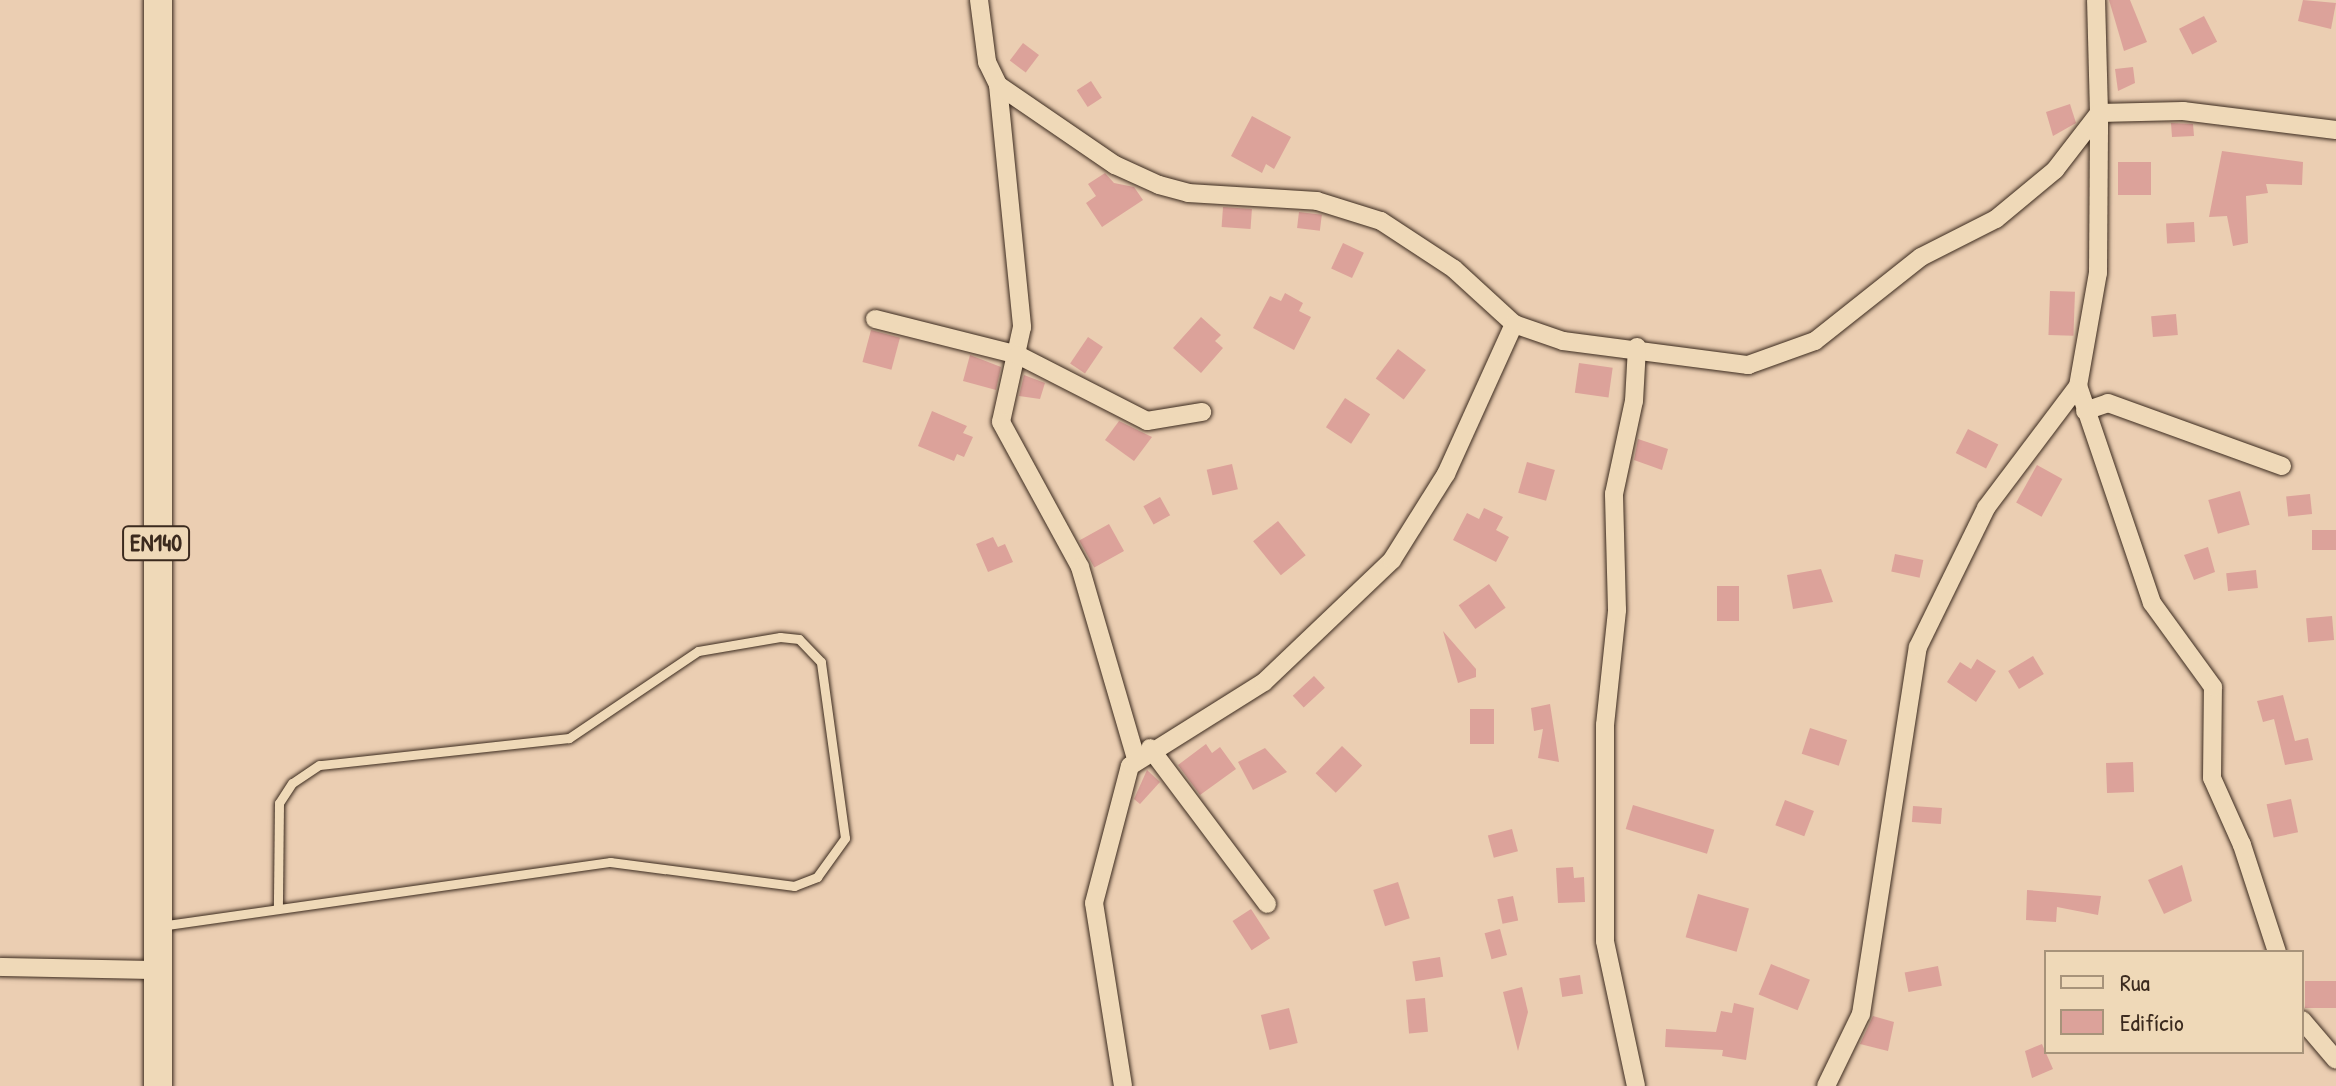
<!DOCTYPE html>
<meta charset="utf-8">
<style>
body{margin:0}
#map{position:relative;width:2336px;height:1086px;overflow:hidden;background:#ebceb2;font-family:"Patrick Hand",sans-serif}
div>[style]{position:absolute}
.building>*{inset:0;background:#dca29a;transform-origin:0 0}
.roads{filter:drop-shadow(0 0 2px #3b2a1e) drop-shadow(0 0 2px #3b2a1e)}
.lane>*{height:9px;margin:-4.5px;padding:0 4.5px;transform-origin:4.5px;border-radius:4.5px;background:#efd9b8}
.street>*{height:18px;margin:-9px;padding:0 9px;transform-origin:9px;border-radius:9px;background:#efd9b8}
.primary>*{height:28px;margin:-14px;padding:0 14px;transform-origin:14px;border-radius:14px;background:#efd9b8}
span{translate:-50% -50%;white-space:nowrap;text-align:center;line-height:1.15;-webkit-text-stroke:6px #efd9b8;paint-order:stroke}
.shield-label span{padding:2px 6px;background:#efd9b8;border:2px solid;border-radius:6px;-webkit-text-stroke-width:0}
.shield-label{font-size:24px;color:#3b2a1e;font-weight:700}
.legend{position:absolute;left:2044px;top:950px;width:260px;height:104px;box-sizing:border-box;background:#efd9b8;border:2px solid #a7937a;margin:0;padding:10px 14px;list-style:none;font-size:24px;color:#3b2a1e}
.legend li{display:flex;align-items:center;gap:16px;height:40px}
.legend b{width:40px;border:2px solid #a7937a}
</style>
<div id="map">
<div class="building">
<div style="clip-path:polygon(2109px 0,2130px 0,2147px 42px,2124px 51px)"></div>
<div style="clip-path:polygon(2303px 0,2336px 3px,2331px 29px,2298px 21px)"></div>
<div style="left:2204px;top:16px;width:29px;height:28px;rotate:63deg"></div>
<div style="left:1023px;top:43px;width:20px;height:22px;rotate:37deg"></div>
<div style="clip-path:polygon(2133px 67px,2135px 83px,2118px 91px,2115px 69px)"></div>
<div style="left:1091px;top:81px;width:20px;height:17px;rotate:57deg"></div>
<div style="clip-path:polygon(2070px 104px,2076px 123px,2053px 136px,2046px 112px)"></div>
<div style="clip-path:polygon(1252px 116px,1291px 137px,1274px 169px,1266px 164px,1262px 173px,1231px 156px)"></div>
<div style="clip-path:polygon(2171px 123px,2193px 124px,2194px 136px,2172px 137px)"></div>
<div style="clip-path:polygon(2222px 151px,2303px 162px,2302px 185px,2266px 184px,2268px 193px,2246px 196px,2248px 243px,2233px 246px,2227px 216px,2209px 217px)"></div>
<div style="left:2118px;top:162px;width:33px;height:33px"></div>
<div style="clip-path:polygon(1105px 173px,1114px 183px,1134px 187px,1143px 200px,1102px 227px,1086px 203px,1096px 196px,1088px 184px)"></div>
<div style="left:1223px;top:207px;width:29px;height:20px;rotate:4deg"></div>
<div style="left:1299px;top:212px;width:23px;height:16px;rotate:7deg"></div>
<div style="left:2194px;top:222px;width:20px;height:28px;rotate:87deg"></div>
<div style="left:1343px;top:243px;width:23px;height:28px;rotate:25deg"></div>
<div style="left:2050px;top:291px;width:25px;height:44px;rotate:2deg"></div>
<div style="clip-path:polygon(1285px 293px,1303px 303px,1299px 311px,1311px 317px,1294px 350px,1253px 328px,1270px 296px,1281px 301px)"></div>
<div style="left:2176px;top:314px;width:21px;height:25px;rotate:85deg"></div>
<div style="clip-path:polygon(1201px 317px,1221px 335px,1215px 341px,1223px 348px,1201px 373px,1173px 348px)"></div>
<div style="left:871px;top:330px;width:30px;height:33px;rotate:15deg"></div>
<div style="left:1088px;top:337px;width:18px;height:32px;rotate:34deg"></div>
<div style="left:1398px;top:349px;width:35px;height:37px;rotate:37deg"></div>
<div style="clip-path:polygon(970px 355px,1001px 367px,996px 390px,963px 381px)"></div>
<div style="left:1579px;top:363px;width:34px;height:30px;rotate:8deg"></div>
<div style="clip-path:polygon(1024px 375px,1045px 383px,1040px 399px,1019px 396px)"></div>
<div style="left:1345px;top:398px;width:30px;height:35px;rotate:33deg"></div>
<div style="clip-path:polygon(932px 411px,967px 426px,963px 433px,973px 437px,964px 457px,957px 454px,954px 461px,918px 446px)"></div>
<div style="clip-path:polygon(1119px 421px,1152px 437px,1134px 461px,1105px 440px)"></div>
<div style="left:1968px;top:429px;width:34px;height:27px;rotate:27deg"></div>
<div style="clip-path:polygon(1638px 439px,1668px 449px,1662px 470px,1634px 460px)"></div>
<div style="left:1527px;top:462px;width:29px;height:32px;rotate:16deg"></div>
<div style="left:1232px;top:464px;width:26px;height:26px;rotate:77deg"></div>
<div style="left:2037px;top:465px;width:29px;height:43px;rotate:29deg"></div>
<div style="left:2240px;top:491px;width:35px;height:33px;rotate:74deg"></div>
<div style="left:2310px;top:494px;width:20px;height:24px;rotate:84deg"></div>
<div style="left:1160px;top:497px;width:21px;height:19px;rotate:61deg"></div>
<div style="clip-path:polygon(1484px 508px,1503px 517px,1496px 530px,1509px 537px,1496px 562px,1453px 540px,1467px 513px,1479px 519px)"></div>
<div style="left:1278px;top:521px;width:44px;height:32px;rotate:51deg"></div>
<div style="left:1109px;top:524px;width:31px;height:34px;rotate:61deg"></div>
<div style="left:2336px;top:530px;width:20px;height:24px;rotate:90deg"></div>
<div style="clip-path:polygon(993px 537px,998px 547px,1005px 544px,1013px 562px,988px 572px,976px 544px)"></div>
<div style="clip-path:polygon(2208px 547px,2215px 572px,2194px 580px,2184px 555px)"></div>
<div style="left:1895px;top:554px;width:29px;height:18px;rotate:12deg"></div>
<div style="clip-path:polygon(1821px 569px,1833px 602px,1793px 609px,1787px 575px)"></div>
<div style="left:2256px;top:570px;width:18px;height:30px;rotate:84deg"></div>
<div style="left:1489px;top:584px;width:29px;height:37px;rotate:55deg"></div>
<div style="left:1717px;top:586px;width:22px;height:35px"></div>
<div style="left:2332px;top:616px;width:24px;height:26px;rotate:85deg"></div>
<div style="clip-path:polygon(1443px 631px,1476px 669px,1476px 677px,1458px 683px)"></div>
<div style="left:2033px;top:656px;width:21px;height:29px;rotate:59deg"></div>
<div style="clip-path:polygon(1977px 659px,1996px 671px,1976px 702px,1947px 682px,1960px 662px,1971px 669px)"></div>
<div style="left:1314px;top:676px;width:16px;height:29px;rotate:47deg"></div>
<div style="clip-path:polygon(2283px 695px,2295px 741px,2308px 738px,2313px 760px,2285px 765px,2274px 719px,2263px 722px,2257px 701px)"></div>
<div style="clip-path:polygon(1550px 704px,1559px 762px,1538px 758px,1543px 729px,1534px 731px,1531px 708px)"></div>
<div style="left:1470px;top:709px;width:24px;height:35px"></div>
<div style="left:1810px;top:728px;width:39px;height:27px;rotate:18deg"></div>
<div style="clip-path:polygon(1206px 744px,1212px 753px,1220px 747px,1236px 769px,1200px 795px,1178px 765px)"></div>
<div style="left:1342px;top:746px;width:28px;height:38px;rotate:44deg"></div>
<div style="clip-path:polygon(1265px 748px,1287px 772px,1253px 790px,1238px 762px)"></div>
<div style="left:2133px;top:762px;width:30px;height:27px;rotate:88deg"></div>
<div style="clip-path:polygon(1147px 770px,1160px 782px,1140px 804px,1134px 799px)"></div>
<div style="left:2291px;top:799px;width:34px;height:25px;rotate:78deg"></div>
<div style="left:1785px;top:800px;width:31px;height:27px;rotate:21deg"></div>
<div style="left:1633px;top:805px;width:85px;height:25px;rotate:17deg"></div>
<div style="left:1913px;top:806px;width:29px;height:16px;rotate:4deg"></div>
<div style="left:1512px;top:829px;width:23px;height:25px;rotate:75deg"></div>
<div style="clip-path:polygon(2182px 865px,2192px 901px,2164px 914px,2148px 880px)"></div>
<div style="clip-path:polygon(1573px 867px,1574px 878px,1584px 877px,1585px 902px,1558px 903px,1556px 868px)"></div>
<div style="left:1398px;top:882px;width:38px;height:26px;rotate:72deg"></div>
<div style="clip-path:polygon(2027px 890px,2101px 896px,2098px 915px,2057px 907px,2056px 922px,2026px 920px)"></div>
<div style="left:1698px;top:894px;width:53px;height:45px;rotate:16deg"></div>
<div style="left:1513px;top:896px;width:25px;height:16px;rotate:78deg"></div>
<div style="left:1251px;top:909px;width:35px;height:22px;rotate:57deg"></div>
<div style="left:1500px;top:929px;width:27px;height:16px;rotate:75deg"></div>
<div style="left:1440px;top:957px;width:20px;height:28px;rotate:81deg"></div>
<div style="left:1771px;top:964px;width:42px;height:33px;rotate:22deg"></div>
<div style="left:1938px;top:966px;width:20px;height:34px;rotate:79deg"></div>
<div style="left:1580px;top:975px;width:19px;height:21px;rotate:81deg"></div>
<div style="left:2336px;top:981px;width:27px;height:31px;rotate:90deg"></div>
<div style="clip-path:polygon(1522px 987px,1528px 1012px,1518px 1051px,1503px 992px)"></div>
<div style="left:1425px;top:998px;width:34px;height:19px;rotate:85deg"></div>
<div style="clip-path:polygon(1734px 1003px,1754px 1008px,1746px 1060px,1722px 1056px,1723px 1050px,1665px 1047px,1666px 1029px,1716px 1032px,1721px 1011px,1732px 1013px)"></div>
<div style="left:1289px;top:1008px;width:36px;height:29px;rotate:76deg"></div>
<div style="clip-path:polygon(1873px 1016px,1894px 1022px,1888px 1051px,1860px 1044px)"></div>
<div style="clip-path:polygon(2042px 1044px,2053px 1069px,2032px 1078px,2025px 1051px)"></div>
</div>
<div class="roads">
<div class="lane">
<div style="left:160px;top:926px;width:455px;rotate:-8.1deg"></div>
<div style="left:610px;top:862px;width:186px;rotate:7.4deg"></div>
<div style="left:794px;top:886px;width:25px;rotate:-21deg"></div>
<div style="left:817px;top:877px;width:48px;rotate:-54.3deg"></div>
<div style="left:845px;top:838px;width:178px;rotate:-97.8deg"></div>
<div style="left:821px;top:662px;width:32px;rotate:-134deg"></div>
<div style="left:799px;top:639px;width:19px;rotate:-174deg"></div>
<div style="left:780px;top:637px;width:83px;rotate:170.3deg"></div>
<div style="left:698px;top:651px;width:156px;rotate:146deg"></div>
<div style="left:569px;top:738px;width:251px;rotate:173.8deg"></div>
<div style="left:319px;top:765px;width:32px;rotate:146deg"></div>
<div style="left:292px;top:783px;width:24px;rotate:123deg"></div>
<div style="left:279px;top:803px;width:103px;rotate:90.6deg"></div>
</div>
<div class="street">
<div style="left:979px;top:0;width:63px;rotate:82.6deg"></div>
<div style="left:987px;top:62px;width:25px;rotate:64deg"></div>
<div style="left:998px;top:85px;width:243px;rotate:84.3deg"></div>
<div style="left:1022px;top:327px;width:97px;rotate:102.5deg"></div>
<div style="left:1001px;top:422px;width:165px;rotate:61.4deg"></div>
<div style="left:1080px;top:567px;width:200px;rotate:73.7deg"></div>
<div style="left:998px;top:85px;width:142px;rotate:34.4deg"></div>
<div style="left:1115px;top:165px;width:48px;rotate:24.4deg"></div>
<div style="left:1159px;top:185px;width:30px;rotate:15deg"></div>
<div style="left:1188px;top:193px;width:129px;rotate:3.5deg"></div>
<div style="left:1317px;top:201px;width:67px;rotate:17.4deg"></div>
<div style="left:1381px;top:221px;width:87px;rotate:33.3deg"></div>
<div style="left:1454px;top:269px;width:81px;rotate:42.5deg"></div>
<div style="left:1514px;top:324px;width:52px;rotate:19.1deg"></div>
<div style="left:1563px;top:341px;width:187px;rotate:7.4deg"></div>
<div style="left:1748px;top:365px;width:71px;rotate:-19.7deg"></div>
<div style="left:1815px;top:341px;width:135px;rotate:-38.4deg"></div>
<div style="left:1921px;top:257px;width:84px;rotate:-26.9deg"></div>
<div style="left:1996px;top:219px;width:77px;rotate:-39.7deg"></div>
<div style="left:2055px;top:170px;width:72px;rotate:-52.3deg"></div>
<div style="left:2099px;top:113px;width:113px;rotate:-91.5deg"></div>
<div style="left:875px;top:319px;width:147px;rotate:14.1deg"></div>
<div style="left:1018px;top:355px;width:145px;rotate:27.1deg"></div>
<div style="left:1147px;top:421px;width:56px;rotate:-9.3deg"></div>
<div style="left:2085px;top:411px;width:24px;rotate:-19deg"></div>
<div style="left:2108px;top:403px;width:185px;rotate:19.9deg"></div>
<div style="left:1150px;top:748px;width:195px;rotate:53.1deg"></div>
<div style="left:2277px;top:952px;width:113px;rotate:-108.1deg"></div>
<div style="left:2242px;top:845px;width:73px;rotate:-114.1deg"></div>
<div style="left:2212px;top:778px;width:91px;rotate:-89.4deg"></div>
<div style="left:2213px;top:687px;width:104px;rotate:-126deg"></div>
<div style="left:2152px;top:603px;width:229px;rotate:-108.8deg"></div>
<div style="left:2078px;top:386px;width:115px;rotate:-80deg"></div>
<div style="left:2098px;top:273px;width:160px;rotate:-89.6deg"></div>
<div style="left:2099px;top:113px;width:84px;rotate:-1.4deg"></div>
<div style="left:2183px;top:111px;width:154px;rotate:7.1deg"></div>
<div style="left:0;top:967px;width:155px;rotate:1.1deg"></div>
<div style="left:2302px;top:1020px;width:52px;rotate:49.6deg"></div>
<div style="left:1123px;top:1086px;width:185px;rotate:-99deg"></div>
<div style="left:1094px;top:903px;width:142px;rotate:-75.3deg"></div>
<div style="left:1130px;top:766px;width:158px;rotate:-32.1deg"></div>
<div style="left:1264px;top:682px;width:177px;rotate:-43.6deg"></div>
<div style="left:1392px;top:560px;width:102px;rotate:-57.9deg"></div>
<div style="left:1446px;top:474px;width:165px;rotate:-65.6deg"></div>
<div style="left:1636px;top:1086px;width:148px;rotate:-102.1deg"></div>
<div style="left:1605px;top:941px;width:216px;rotate:-90deg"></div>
<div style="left:1605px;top:725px;width:116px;rotate:-84deg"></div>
<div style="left:1617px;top:610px;width:116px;rotate:-91.5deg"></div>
<div style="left:1614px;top:494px;width:95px;rotate:-77.9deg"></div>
<div style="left:1634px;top:401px;width:54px;rotate:-86.8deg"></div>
<div style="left:1826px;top:1086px;width:80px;rotate:-64.1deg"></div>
<div style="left:1861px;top:1014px;width:371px;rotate:-81.2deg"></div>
<div style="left:1918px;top:647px;width:155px;rotate:-63.9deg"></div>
<div style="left:1986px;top:508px;width:153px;rotate:-53deg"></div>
</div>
<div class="primary">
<div style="left:158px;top:0;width:1086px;rotate:90deg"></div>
</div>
</div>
<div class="shield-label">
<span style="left:156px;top:543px">EN140</span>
</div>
<ul class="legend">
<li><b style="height:10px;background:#efd9b8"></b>Rua</li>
<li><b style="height:22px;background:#dca29a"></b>Edifício</li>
</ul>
</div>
